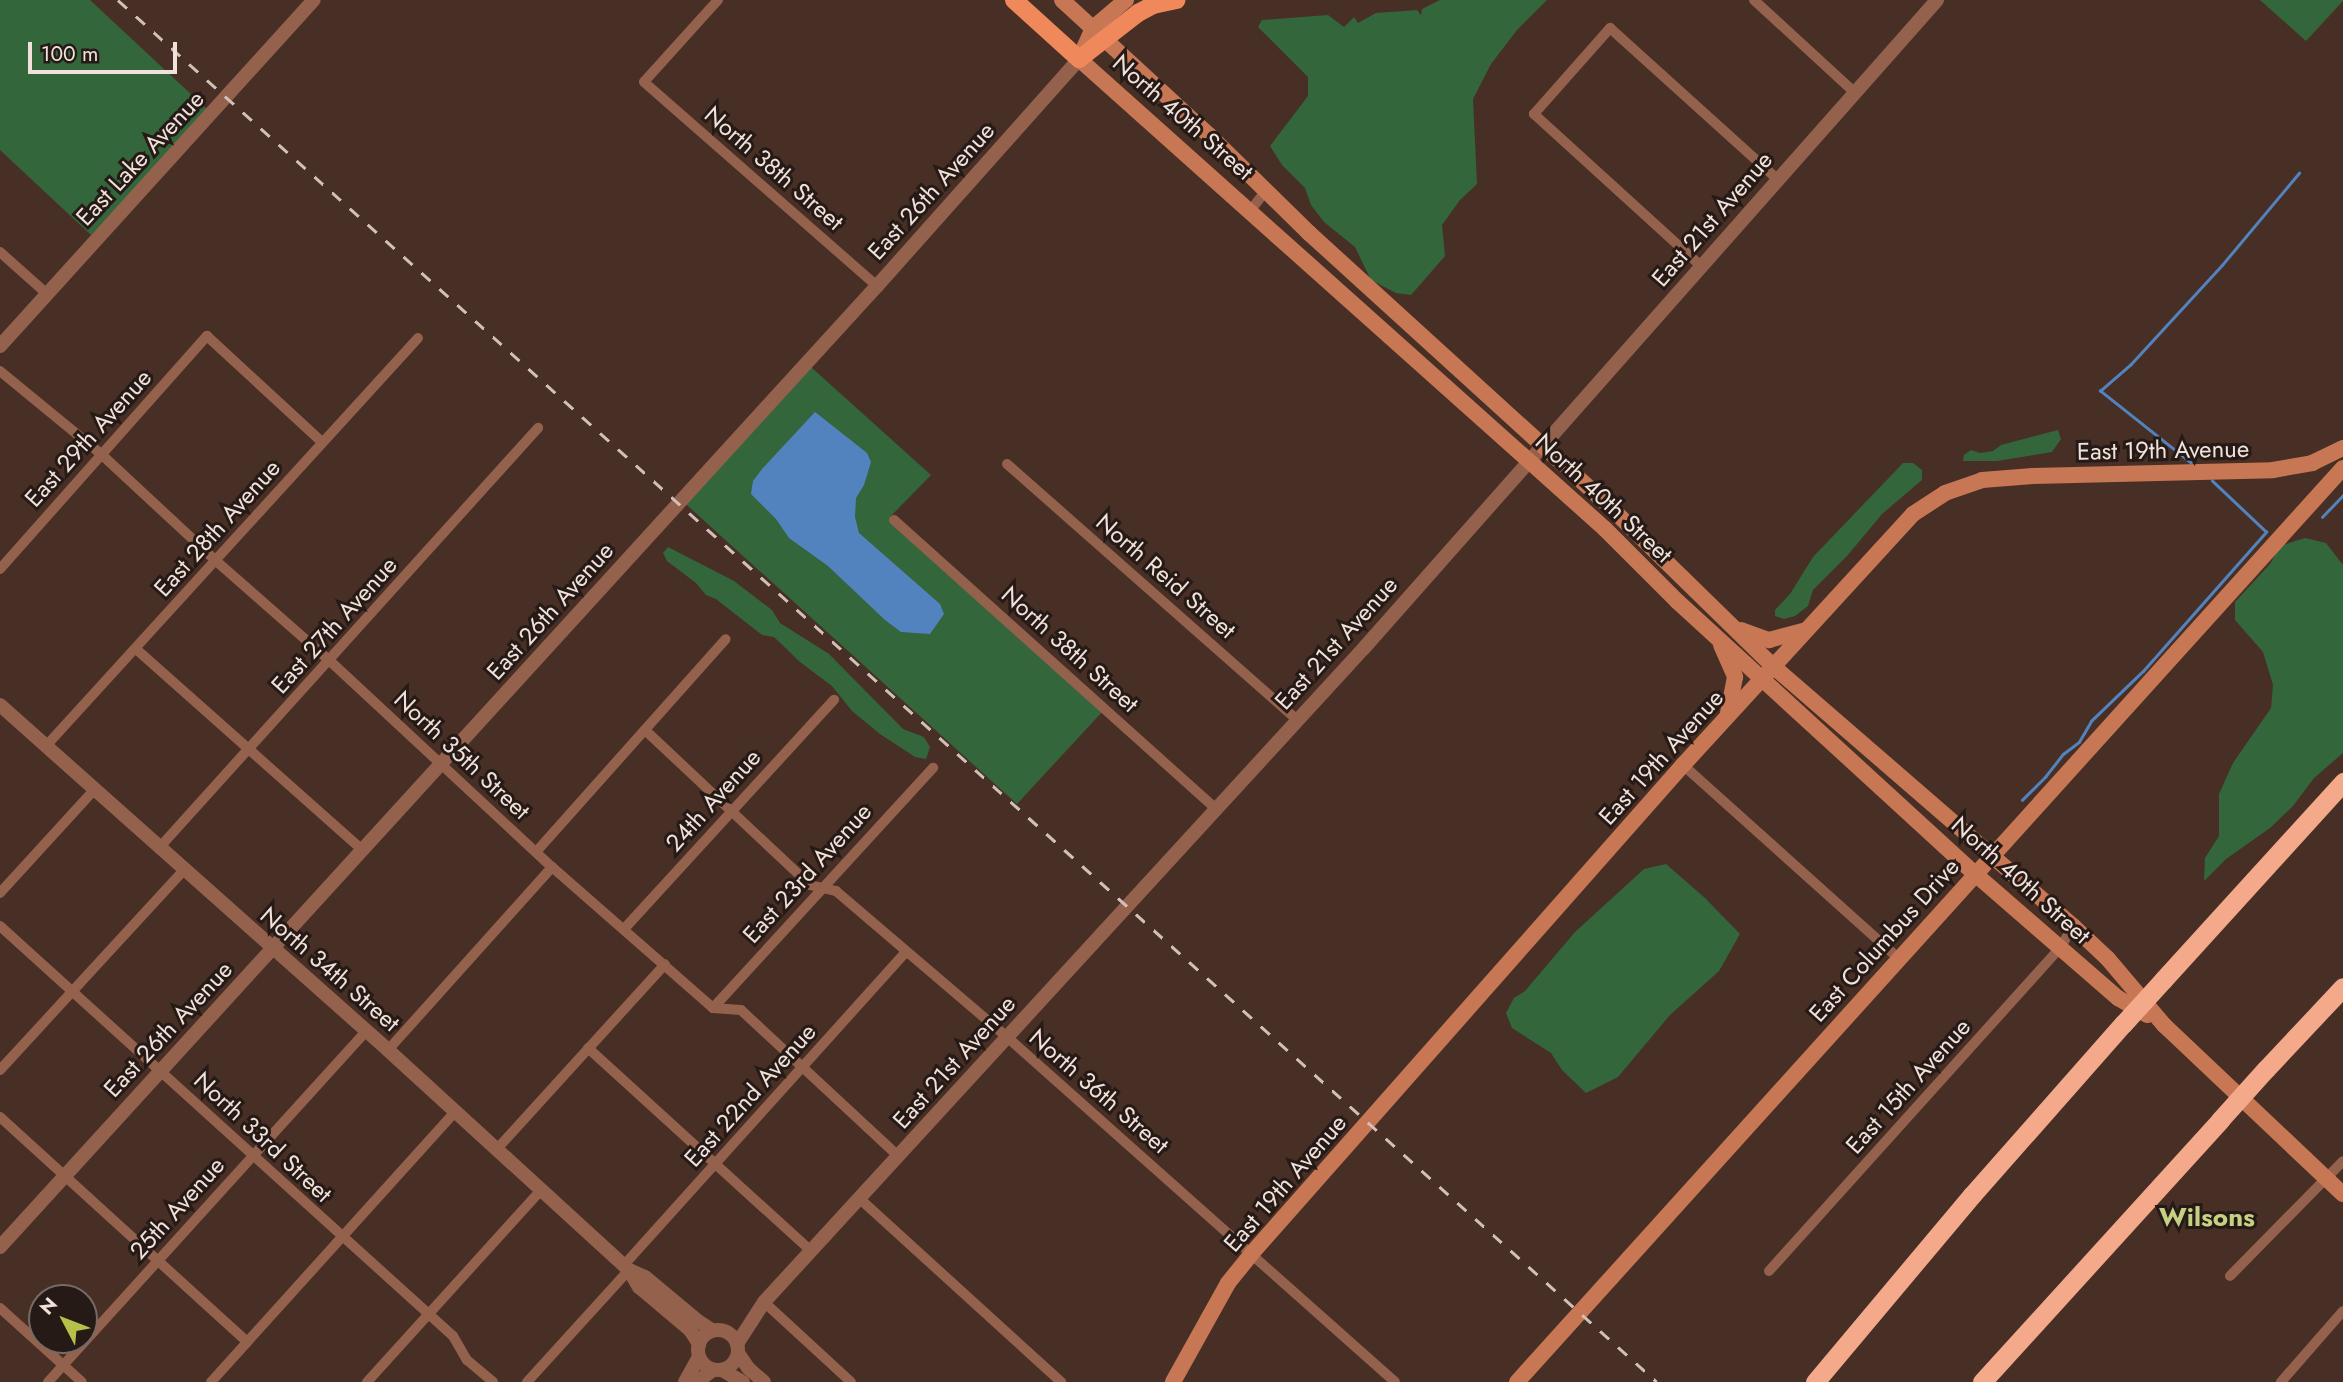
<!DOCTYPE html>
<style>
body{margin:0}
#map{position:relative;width:2343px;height:1382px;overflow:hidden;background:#472f25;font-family:Jost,sans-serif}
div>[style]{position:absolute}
.green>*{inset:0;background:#34663b}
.water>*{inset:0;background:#5383be}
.stream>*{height:2.5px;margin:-1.25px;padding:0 1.25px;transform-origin:1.25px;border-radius:1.25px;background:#5383be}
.minor>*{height:10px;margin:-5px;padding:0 5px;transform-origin:5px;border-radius:5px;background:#94614c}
.tertiary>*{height:14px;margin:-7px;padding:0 7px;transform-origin:7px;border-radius:7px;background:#94614c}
.tertiary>.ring{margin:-7px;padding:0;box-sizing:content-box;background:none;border:14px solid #94614c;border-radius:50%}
.secondary>*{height:16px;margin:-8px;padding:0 8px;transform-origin:8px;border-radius:8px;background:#c87755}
.primary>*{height:18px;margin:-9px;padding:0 9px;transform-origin:9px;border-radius:9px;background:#ef885b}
.motorway>*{height:19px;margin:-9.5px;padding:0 9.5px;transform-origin:9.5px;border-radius:9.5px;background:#f4a98a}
.rail>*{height:2.5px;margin-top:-1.25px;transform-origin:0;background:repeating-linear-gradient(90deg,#d1bfb9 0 12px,transparent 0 24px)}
.motorway-bridge>*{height:19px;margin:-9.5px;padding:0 9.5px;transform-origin:9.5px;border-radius:9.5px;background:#f4a98a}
span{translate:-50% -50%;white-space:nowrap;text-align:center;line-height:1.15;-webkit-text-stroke:6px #251a16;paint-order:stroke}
.street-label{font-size:24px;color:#f1e1db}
.neighbourhood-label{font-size:26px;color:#c6d083;font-weight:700}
.north{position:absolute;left:28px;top:1284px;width:70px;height:70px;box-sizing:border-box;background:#251a16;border:2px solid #776a65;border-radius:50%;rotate:312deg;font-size:19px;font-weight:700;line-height:28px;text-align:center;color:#f1e1db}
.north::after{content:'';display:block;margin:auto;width:24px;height:32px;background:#b6c149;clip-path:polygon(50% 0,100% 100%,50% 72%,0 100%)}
.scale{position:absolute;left:28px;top:42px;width:149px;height:32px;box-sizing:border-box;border:4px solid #f1e1db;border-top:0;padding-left:9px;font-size:21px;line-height:24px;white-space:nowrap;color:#f1e1db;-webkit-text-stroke:5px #251a16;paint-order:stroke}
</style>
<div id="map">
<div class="green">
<div style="clip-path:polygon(0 0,90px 0,208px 110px,91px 235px,0 150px)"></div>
<div style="clip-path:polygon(1440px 0,1547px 0,1517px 30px,1491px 64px,1473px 99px,1477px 184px,1460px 200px,1442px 225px,1445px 256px,1411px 295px,1396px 293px,1371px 280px,1355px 247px,1324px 222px,1311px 205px,1305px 188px,1282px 165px,1270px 146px,1308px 96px,1308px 77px,1258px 27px,1262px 20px,1328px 15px,1344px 27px,1354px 17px,1358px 23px,1376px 13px,1417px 10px,1421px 15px,1422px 9px)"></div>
<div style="clip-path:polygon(2260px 0,2343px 0,2343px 1px,2306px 41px)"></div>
<div style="clip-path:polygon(802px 359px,931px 475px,890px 517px,1103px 711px,1017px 804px,678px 497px)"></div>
<div style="clip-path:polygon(2058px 430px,2061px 439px,2052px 452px,1997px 461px,1963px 461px,1964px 455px,1971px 450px,1980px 453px,1993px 451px,2001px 445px)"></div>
<div style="clip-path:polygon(1903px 463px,1913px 463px,1922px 470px,1922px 480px,1882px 514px,1847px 556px,1813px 590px,1808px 606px,1795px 616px,1784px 619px,1775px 616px,1775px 610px,1790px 594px,1813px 557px)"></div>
<div style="clip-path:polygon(2305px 538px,2326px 543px,2343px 565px,2343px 753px,2314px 778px,2293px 806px,2270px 828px,2226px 859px,2204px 881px,2205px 858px,2219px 836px,2219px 794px,2233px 763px,2271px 708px,2273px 685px,2263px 652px,2235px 620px,2235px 602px,2270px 564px,2280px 546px)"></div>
<div style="clip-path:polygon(668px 547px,734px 581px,772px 610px,780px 623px,829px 654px,903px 729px,924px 737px,930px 747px,926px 759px,915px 757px,880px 734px,852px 711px,832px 686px,800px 662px,774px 637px,762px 635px,716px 599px,706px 595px,696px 583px,667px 561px,663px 553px)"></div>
<div style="clip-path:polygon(1666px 864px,1705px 898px,1740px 934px,1719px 971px,1670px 1015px,1618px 1077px,1586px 1093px,1562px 1070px,1551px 1053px,1512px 1028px,1506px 1013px,1514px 998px,1525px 991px,1575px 932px,1644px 869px)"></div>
</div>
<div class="water">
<div style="clip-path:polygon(815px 412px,867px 453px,871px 462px,864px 485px,856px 498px,855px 517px,859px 533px,940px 604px,944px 614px,930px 634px,901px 632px,885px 620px,828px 566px,789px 538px,776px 519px,751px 494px,753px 481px,762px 469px)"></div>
</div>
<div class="stream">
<div style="left:2191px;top:463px;width:116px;rotate:-141.6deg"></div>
<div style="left:2100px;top:391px;width:40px;rotate:-41deg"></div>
<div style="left:2130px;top:365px;width:136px;rotate:-47.4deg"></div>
<div style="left:2222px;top:265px;width:120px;rotate:-50.1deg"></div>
<div style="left:2322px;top:517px;width:30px;rotate:-46deg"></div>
<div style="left:2022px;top:800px;width:33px;rotate:-45deg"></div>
<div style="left:2045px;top:777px;width:29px;rotate:-52deg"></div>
<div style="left:2063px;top:754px;width:20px;rotate:-37deg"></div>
<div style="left:2079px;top:742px;width:24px;rotate:-60deg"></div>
<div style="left:2091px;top:721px;width:72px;rotate:-43.9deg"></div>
<div style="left:2143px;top:671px;width:186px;rotate:-48.5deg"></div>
<div style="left:2266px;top:532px;width:74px;rotate:-136.6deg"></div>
</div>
<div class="minor">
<div style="left:718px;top:0;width:110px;rotate:132.1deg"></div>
<div style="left:644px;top:82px;width:310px;rotate:41.2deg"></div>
<div style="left:1754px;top:0;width:136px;rotate:42.6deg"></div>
<div style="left:1251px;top:210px;width:25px;rotate:-53deg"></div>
<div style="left:0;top:252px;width:62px;rotate:41.7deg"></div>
<div style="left:1701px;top:266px;width:226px;rotate:-137.7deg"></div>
<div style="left:1534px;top:114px;width:115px;rotate:-48.5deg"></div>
<div style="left:1610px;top:28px;width:225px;rotate:42.1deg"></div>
<div style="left:0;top:371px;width:131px;rotate:39.4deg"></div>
<div style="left:101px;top:454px;width:156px;rotate:42.9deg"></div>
<div style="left:215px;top:560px;width:153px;rotate:41.3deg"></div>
<div style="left:330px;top:661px;width:303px;rotate:42.9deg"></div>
<div style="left:552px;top:867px;width:214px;rotate:41.2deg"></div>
<div style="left:713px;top:1008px;width:28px;rotate:4deg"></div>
<div style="left:741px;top:1010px;width:216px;rotate:42.9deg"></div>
<div style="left:1007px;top:464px;width:387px;rotate:41.4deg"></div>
<div style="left:894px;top:520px;width:434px;rotate:41.9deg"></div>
<div style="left:0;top:569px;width:312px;rotate:-48.4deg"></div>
<div style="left:207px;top:336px;width:156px;rotate:42.7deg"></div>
<div style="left:136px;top:649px;width:302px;rotate:41.6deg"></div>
<div style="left:645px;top:730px;width:226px;rotate:43.2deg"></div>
<div style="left:810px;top:885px;width:27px;rotate:13deg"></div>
<div style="left:836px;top:891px;width:225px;rotate:40.5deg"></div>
<div style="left:1007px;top:1037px;width:519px;rotate:41.64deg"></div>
<div style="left:46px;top:746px;width:552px;rotate:-47.64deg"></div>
<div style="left:1683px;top:765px;width:289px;rotate:41.9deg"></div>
<div style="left:159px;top:848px;width:566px;rotate:-47.94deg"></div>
<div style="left:536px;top:852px;width:285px;rotate:-48.3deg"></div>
<div style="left:0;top:893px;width:139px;rotate:-47.6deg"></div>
<div style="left:0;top:926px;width:611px;rotate:42.15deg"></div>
<div style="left:453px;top:1336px;width:28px;rotate:60deg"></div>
<div style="left:467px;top:1360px;width:34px;rotate:40deg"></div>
<div style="left:624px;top:929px;width:311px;rotate:-47.5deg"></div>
<div style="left:713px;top:1008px;width:326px;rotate:-47.5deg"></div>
<div style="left:588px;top:1048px;width:303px;rotate:42.3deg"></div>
<div style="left:388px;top:1050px;width:246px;rotate:-48.1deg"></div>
<div style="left:0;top:1070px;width:272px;rotate:-47.4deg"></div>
<div style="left:0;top:1117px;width:334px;rotate:42.3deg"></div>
<div style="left:496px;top:1150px;width:251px;rotate:-47.7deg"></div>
<div style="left:860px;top:1199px;width:272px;rotate:42.3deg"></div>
<div style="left:624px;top:1265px;width:421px;rotate:-48deg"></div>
<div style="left:1769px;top:1271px;width:435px;rotate:-48deg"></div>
<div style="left:2060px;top:948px;width:26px;rotate:-59deg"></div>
<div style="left:2230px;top:1276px;width:161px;rotate:-45.5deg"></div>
<div style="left:764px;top:1302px;width:118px;rotate:42.6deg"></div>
<div style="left:0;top:1308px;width:110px;rotate:42.1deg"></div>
<div style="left:48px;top:1382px;width:474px;rotate:-47.8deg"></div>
<div style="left:211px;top:1382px;width:364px;rotate:-47.9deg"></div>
<div style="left:367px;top:1382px;width:259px;rotate:-47.8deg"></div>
<div style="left:527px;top:1382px;width:151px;rotate:-47.7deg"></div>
<div style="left:2281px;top:1382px;width:94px;rotate:-48.9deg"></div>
</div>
<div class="tertiary">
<div style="left:0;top:346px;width:467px;rotate:-47.8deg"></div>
<div style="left:0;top:705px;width:519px;rotate:41.64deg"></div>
<div style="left:388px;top:1050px;width:326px;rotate:42.4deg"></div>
<div style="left:629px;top:1270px;width:20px;rotate:60deg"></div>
<div style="left:639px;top:1287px;width:67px;rotate:40.1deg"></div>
<div style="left:690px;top:1330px;width:17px;rotate:57deg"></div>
<div style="left:0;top:1247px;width:1301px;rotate:-47.62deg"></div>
<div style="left:877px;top:286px;width:304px;rotate:-48.3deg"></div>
<div style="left:629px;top:1270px;width:17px;rotate:24deg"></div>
<div style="left:645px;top:1277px;width:69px;rotate:39.7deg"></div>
<div style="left:698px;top:1321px;width:17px;rotate:33deg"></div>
<div class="ring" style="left:698px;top:1330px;width:26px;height:26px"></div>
<div style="left:737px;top:1344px;width:50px;rotate:-57.3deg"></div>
<div style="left:764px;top:1302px;width:888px;rotate:-47.47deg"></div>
<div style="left:1364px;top:648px;width:865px;rotate:-48.51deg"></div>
<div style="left:738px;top:1353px;width:18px;rotate:56deg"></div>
<div style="left:748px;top:1368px;width:21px;rotate:41deg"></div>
<div style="left:722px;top:1370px;width:24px;rotate:30deg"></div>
<div style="left:685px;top:1382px;width:29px;rotate:-61deg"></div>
<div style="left:697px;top:1382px;width:20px;rotate:-37deg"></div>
</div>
<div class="secondary">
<div style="left:1062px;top:0;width:200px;rotate:42.6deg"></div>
<div style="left:1209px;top:135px;width:140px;rotate:44.4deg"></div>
<div style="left:1309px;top:233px;width:407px;rotate:42.3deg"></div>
<div style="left:1610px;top:507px;width:229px;rotate:44.3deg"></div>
<div style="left:1774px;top:667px;width:396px;rotate:40.9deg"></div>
<div style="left:2073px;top:926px;width:48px;rotate:43.3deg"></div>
<div style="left:2108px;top:959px;width:87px;rotate:49.7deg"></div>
<div style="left:2164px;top:1025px;width:246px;rotate:43.4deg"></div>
<div style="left:1126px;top:0;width:43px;rotate:139.7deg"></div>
<div style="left:1093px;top:28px;width:34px;rotate:114deg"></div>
<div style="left:1079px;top:59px;width:705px;rotate:41.78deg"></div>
<div style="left:1605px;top:529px;width:102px;rotate:45deg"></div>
<div style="left:1677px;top:601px;width:403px;rotate:42.5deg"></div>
<div style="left:1974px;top:873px;width:191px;rotate:41deg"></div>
<div style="left:2118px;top:998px;width:34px;rotate:30deg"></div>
<div style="left:1741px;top:630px;width:30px;rotate:20deg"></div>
<div style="left:1769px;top:640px;width:38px;rotate:-15deg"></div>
<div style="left:1721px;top:645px;width:35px;rotate:66deg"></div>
<div style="left:1735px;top:677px;width:37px;rotate:101deg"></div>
<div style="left:1173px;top:1382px;width:113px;rotate:-60.9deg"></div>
<div style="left:1228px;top:1283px;width:38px;rotate:-51deg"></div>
<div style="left:1252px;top:1253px;width:651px;rotate:-48.55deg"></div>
<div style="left:1683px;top:765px;width:340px;rotate:-47.5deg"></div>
<div style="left:1913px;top:514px;width:38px;rotate:-33deg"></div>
<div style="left:1945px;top:493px;width:39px;rotate:-19deg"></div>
<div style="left:1982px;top:480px;width:51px;rotate:-4.5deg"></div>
<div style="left:2033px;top:476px;width:240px;rotate:-1.4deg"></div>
<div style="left:2273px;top:470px;width:40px;rotate:-10deg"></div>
<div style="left:2312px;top:463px;width:34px;rotate:-26deg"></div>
<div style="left:1517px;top:1382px;width:1232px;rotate:-47.9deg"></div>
</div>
<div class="primary">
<div style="left:1014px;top:0;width:88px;rotate:42.2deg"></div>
<div style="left:1079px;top:59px;width:75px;rotate:-37.9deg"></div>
<div style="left:1138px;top:13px;width:17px;rotate:-28deg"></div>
<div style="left:1153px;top:5px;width:24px;rotate:-12deg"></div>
</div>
<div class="motorway">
<div style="left:2163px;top:980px;width:268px;rotate:-47.7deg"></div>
<div style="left:2266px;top:1069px;width:112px;rotate:-46.8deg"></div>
<div style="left:1815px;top:1382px;width:244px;rotate:-50deg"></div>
<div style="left:1972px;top:1195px;width:228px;rotate:-48.6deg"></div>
<div style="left:1982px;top:1382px;width:354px;rotate:-47.7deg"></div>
</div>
<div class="rail">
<div style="left:118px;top:0;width:2068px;rotate:41.92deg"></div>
</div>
<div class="motorway-bridge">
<div style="left:2123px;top:1024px;width:59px;rotate:-47.7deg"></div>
<div style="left:2220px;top:1120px;width:69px;rotate:-48deg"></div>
</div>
<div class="street-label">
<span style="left:1183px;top:117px;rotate:41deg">North 40th Street</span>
<span style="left:140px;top:158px;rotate:-47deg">East Lake Avenue</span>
<span style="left:774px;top:168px;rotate:41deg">North 38th Street</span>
<span style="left:931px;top:191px;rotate:-48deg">East 26th Avenue</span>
<span style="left:1712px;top:219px;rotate:-49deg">East 21st Avenue</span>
<span style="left:88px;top:438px;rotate:-48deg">East 29th Avenue</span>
<span style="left:2163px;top:450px;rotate:-1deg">East 19th Avenue</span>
<span style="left:1604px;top:498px;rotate:43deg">North 40th Street</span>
<span style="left:217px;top:528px;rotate:-48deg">East 28th Avenue</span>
<span style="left:1166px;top:576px;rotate:41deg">North Reid Street</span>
<span style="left:550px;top:611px;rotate:-48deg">East 26th Avenue</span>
<span style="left:334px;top:625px;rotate:-48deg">East 27th Avenue</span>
<span style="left:1336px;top:643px;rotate:-48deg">East 21st Avenue</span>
<span style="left:1070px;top:649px;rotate:42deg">North 38th Street</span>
<span style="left:462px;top:755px;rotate:43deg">North 35th Street</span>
<span style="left:1661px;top:757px;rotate:-48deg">East 19th Avenue</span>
<span style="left:713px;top:800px;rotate:-48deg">24th Avenue</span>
<span style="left:807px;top:873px;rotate:-48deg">East 23rd Avenue</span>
<span style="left:2021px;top:880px;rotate:42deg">North 40th Street</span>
<span style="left:1884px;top:940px;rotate:-48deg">East Columbus Drive</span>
<span style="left:330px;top:969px;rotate:41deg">North 34th Street</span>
<span style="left:168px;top:1029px;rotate:-47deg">East 26th Avenue</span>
<span style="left:954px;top:1062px;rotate:-48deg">East 21st Avenue</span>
<span style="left:1908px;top:1086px;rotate:-48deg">East 15th Avenue</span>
<span style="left:1099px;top:1091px;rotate:41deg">North 36th Street</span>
<span style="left:750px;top:1095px;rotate:-48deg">East 22nd Avenue</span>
<span style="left:263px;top:1137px;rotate:43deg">North 33rd Street</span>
<span style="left:1285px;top:1183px;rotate:-49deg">East 19th Avenue</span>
<span style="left:177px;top:1208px;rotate:-48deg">25th Avenue</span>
</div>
<div class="neighbourhood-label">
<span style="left:2207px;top:1218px">Wilsons</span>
</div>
<div class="north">N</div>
<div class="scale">100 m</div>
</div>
